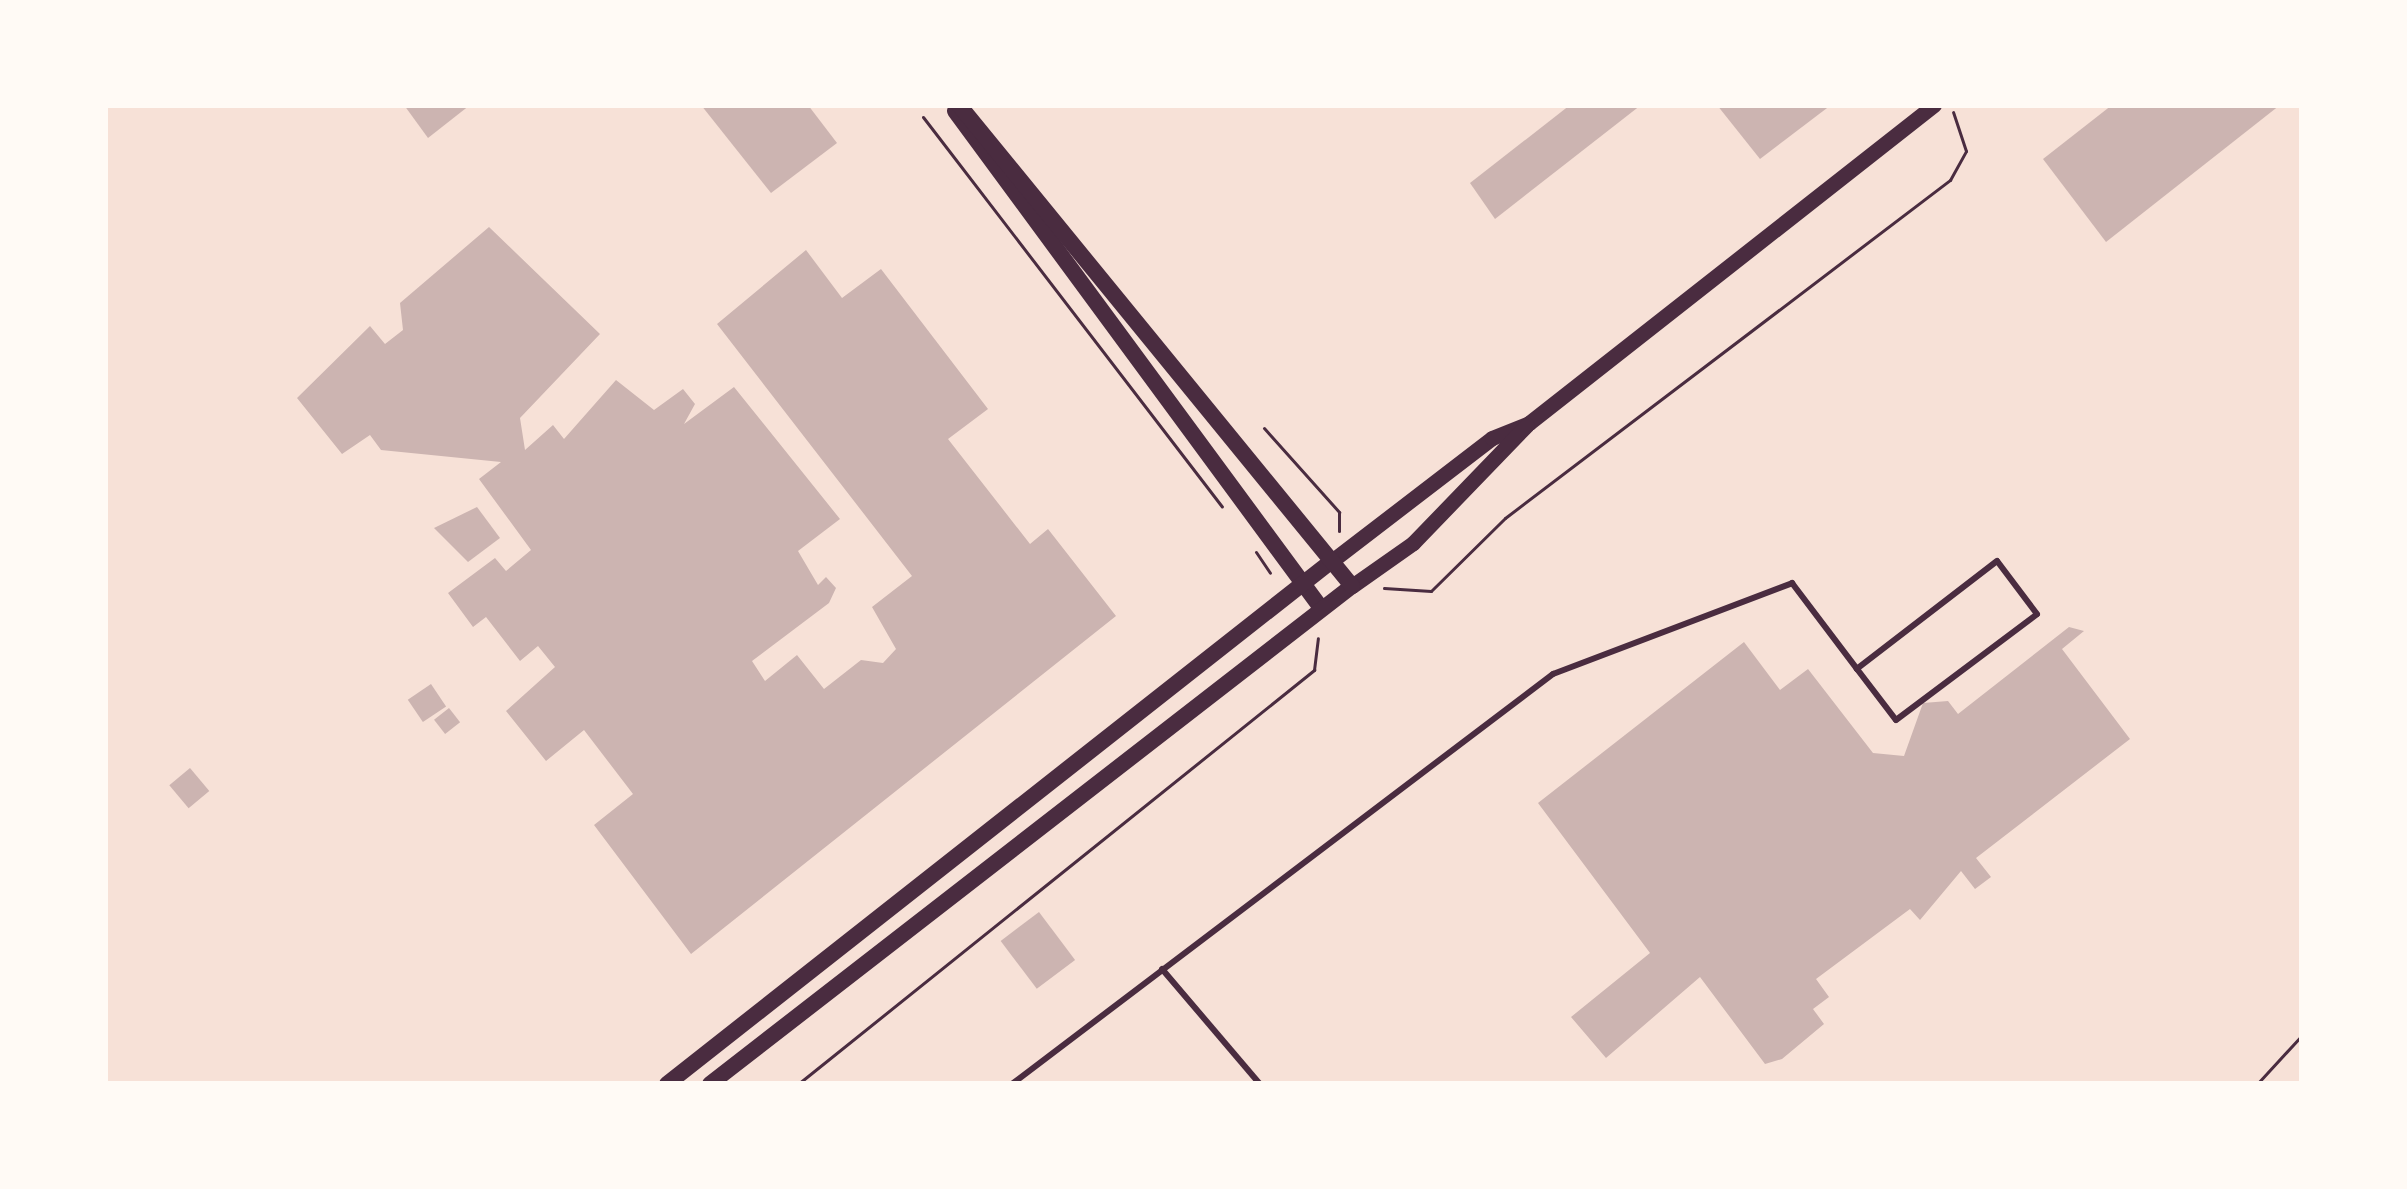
<!DOCTYPE html>
<style>
body{margin:0}
#map{position:relative;width:2407px;height:1189px;overflow:hidden;background:#f7e1d7;font-family:Spectral,serif}
div>[style]{position:absolute}
.building>*{inset:0;background:#ccb4b1;transform-origin:0 0}
.path>*{height:3px;margin:-1.5px;padding:0 1.5px;transform-origin:1.5px;border-radius:1.5px;background:#4a2c40}
.service>*{height:6px;margin:-3px;padding:0 3px;transform-origin:3px;border-radius:3px;background:#4a2c40}
.tertiary>*{height:15px;margin:-7.5px;padding:0 7.5px;transform-origin:7.5px;border-radius:7.5px;background:#4a2c40}
.secondary>*{height:16px;margin:-8px;padding:0 8px;transform-origin:8px;border-radius:8px;background:#4a2c40}
span{translate:-50% -50%;white-space:nowrap;text-align:center;line-height:1.15;-webkit-text-stroke:10px #fffaf5;paint-order:stroke}
.frame{position:absolute;inset:0;border:108px solid #fffaf5;pointer-events:none}
</style>
<div id="map">
<div class="building">
<div style="clip-path:polygon(404px 105px,470px 105px,428px 138px)"></div>
<div style="clip-path:polygon(701px 105px,808px 105px,837px 143px,771px 193px)"></div>
<div style="clip-path:polygon(1570px 105px,1641px 105px,1495px 219px,1470px 183px)"></div>
<div style="clip-path:polygon(1717px 105px,1831px 105px,1760px 159px)"></div>
<div style="clip-path:polygon(2112px 105px,2280px 105px,2106px 242px,2043px 159px)"></div>
<div style="clip-path:polygon(489px 227px,600px 334px,520px 418px,525px 450px,553px 425px,564px 439px,616px 380px,654px 410px,683px 389px,695px 404px,684px 424px,734px 387px,840px 519px,798px 551px,818px 585px,826px 577px,836px 588px,829px 603px,752px 661px,765px 681px,797px 655px,824px 689px,861px 660px,883px 663px,896px 649px,872px 607px,912px 576px,717px 324px,806px 250px,842px 298px,881px 269px,988px 409px,948px 439px,1030px 544px,1048px 529px,1116px 616px,691px 954px,594px 825px,633px 794px,584px 730px,546px 761px,506px 711px,555px 667px,538px 646px,520px 661px,486px 617px,473px 627px,448px 593px,495px 558px,506px 571px,531px 550px,479px 479px,501px 462px,381px 450px,370px 435px,342px 454px,297px 398px,370px 326px,385px 344px,403px 330px,400px 303px)"></div>
<div style="clip-path:polygon(477px 507px,500px 538px,468px 562px,434px 528px)"></div>
<div style="clip-path:polygon(2069px 627px,2084px 631px,2062px 649px,2130px 739px,1976px 858px,1991px 877px,1975px 889px,1961px 871px,1920px 920px,1910px 909px,1816px 979px,1829px 997px,1813px 1009px,1824px 1024px,1782px 1059px,1765px 1064px,1700px 977px,1606px 1058px,1571px 1017px,1650px 953px,1538px 803px,1744px 642px,1780px 690px,1808px 669px,1873px 753px,1904px 756px,1923px 703px,1948px 701px,1958px 714px)"></div>
<div style="left:431px;top:684px;width:27px;height:28px;rotate:56deg"></div>
<div style="left:449px;top:708px;width:18px;height:19px;rotate:52deg"></div>
<div style="left:190px;top:768px;width:30px;height:27px;rotate:50deg"></div>
<div style="left:1039px;top:912px;width:60px;height:48px;rotate:53deg"></div>
</div>
<div class="path">
<div style="left:923px;top:117px;width:491px;rotate:52.5deg"></div>
<div style="left:1264px;top:428px;width:113px;rotate:48.2deg"></div>
<div style="left:1339px;top:512px;width:19px;rotate:90deg"></div>
<div style="left:1256px;top:552px;width:25px;rotate:56deg"></div>
<div style="left:1384px;top:588px;width:47px;rotate:3.7deg"></div>
<div style="left:1431px;top:591px;width:104px;rotate:-44.6deg"></div>
<div style="left:1505px;top:518px;width:559px;rotate:-37.22deg"></div>
<div style="left:1950px;top:180px;width:33px;rotate:-61deg"></div>
<div style="left:1966px;top:151px;width:41px;rotate:-108.4deg"></div>
<div style="left:798px;top:1084px;width:662px;rotate:-38.74deg"></div>
<div style="left:1314px;top:670px;width:32px;rotate:-83deg"></div>
<div style="left:2257px;top:1084px;width:67px;rotate:-47.4deg"></div>
</div>
<div class="service">
<div style="left:1162px;top:969px;width:151px;rotate:49.6deg"></div>
<div style="left:1012px;top:1084px;width:679px;rotate:-37.16deg"></div>
<div style="left:1553px;top:674px;width:256px;rotate:-20.8deg"></div>
<div style="left:1792px;top:583px;width:108px;rotate:52.9deg"></div>
<div style="left:1857px;top:669px;width:64px;rotate:52.6deg"></div>
<div style="left:1896px;top:720px;width:176px;rotate:-36.9deg"></div>
<div style="left:2037px;top:614px;width:66px;rotate:-127deg"></div>
<div style="left:1997px;top:561px;width:177px;rotate:142.4deg"></div>
</div>
<div class="tertiary">
<div style="left:1333px;top:560px;width:200px;rotate:-37.5deg"></div>
<div style="left:1492px;top:438px;width:40px;rotate:-22deg"></div>
<div style="left:1529px;top:423px;width:515px;rotate:-38.14deg"></div>
<div style="left:1352px;top:586px;width:75px;rotate:-35.2deg"></div>
<div style="left:1413px;top:543px;width:164px;rotate:-46deg"></div>
</div>
<div class="secondary">
<div style="left:955px;top:111px;width:617px;rotate:53.63deg"></div>
<div style="left:667px;top:1084px;width:847px;rotate:-38.2deg"></div>
<div style="left:710px;top:1084px;width:813px;rotate:-37.8deg"></div>
<div style="left:1352px;top:586px;width:621px;rotate:-129.25deg"></div>
</div>
<div class="frame"></div>
</div>
